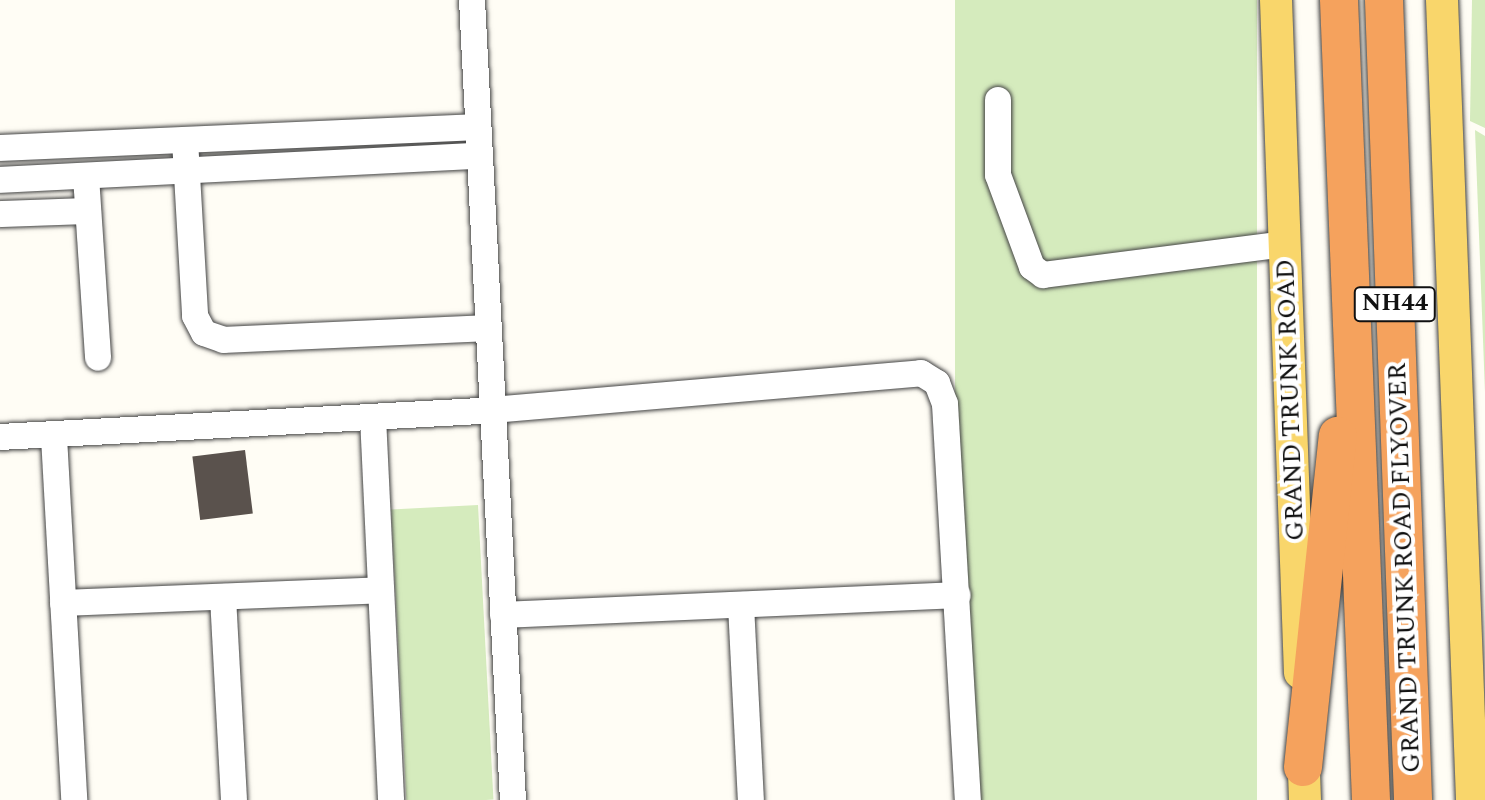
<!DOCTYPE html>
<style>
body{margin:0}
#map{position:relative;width:1485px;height:800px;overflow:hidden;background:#fffdf5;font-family:Spectral,serif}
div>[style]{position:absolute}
.green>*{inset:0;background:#d5ebbd;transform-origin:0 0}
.building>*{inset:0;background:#5a524d;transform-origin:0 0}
.roads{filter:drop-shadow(0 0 2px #444) drop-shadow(0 0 2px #444)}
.minor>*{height:26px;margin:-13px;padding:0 13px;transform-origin:13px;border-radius:13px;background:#fff}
.major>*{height:32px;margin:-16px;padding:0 16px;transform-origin:16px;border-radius:16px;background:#f9d66b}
.highway>*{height:38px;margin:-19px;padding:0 19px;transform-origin:19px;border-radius:19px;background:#f5a25d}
span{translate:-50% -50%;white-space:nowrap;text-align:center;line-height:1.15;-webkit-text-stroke:8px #fff;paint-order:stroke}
.shield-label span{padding:2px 6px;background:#fff;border:2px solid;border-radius:6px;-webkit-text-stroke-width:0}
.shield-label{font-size:24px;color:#111;font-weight:700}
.street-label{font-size:26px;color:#111}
</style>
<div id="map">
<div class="green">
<div style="left:955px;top:0;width:302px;height:801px"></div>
<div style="clip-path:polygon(1472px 0,1485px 0,1485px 128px,1470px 121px)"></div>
<div style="clip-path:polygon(1475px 130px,1485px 136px,1485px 392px)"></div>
<div style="left:478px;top:505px;width:295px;height:87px;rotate:87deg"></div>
</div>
<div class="building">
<div style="left:245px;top:450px;width:64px;height:53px;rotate:83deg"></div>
</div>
<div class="roads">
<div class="minor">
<div style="left:472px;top:0;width:801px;rotate:87.07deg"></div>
<div style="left:998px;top:100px;width:75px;rotate:90deg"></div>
<div style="left:998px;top:175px;width:98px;rotate:69.7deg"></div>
<div style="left:1032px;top:267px;width:14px;rotate:36deg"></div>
<div style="left:1043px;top:275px;width:244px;rotate:-7.3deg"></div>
<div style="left:185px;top:140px;width:176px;rotate:86.7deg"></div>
<div style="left:195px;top:316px;width:19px;rotate:62deg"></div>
<div style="left:204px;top:333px;width:21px;rotate:19deg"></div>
<div style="left:224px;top:340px;width:264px;rotate:-2.6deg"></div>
<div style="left:0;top:148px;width:478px;rotate:-2.5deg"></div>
<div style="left:86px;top:176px;width:182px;rotate:86.2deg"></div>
<div style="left:0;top:180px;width:480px;rotate:-2.9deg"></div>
<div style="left:0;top:214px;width:88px;rotate:-2deg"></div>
<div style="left:373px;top:417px;width:383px;rotate:87.3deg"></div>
<div style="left:0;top:437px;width:493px;rotate:-3.1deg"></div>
<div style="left:492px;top:410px;width:431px;rotate:-4.9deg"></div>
<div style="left:921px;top:373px;width:19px;rotate:32deg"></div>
<div style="left:937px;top:383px;width:22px;rotate:69deg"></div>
<div style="left:945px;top:404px;width:397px;rotate:86.7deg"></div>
<div style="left:54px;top:437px;width:364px;rotate:86.8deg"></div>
<div style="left:223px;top:597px;width:203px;rotate:86.9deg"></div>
<div style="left:63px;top:603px;width:318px;rotate:-2.3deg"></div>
<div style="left:741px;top:605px;width:195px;rotate:87.1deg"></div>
<div style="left:503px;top:615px;width:455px;rotate:-2.5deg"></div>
</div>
<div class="major">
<div style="left:1276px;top:0;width:673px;rotate:87.96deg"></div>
<div style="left:1442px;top:0;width:801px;rotate:87.85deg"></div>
<div style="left:1303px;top:743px;width:57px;rotate:88deg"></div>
</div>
<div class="highway">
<div style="left:1339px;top:0;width:801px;rotate:87.71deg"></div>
<div style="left:1384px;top:0;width:801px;rotate:87.92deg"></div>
<div style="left:1303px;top:767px;width:333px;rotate:-84deg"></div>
</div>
</div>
<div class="shield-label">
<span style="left:1395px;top:304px">NH44</span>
</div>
<div class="street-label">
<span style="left:1291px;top:400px;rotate:-92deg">GRAND TRUNK ROAD</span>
<span style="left:1405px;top:568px;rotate:-92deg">GRAND TRUNK ROAD FLYOVER</span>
</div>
</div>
